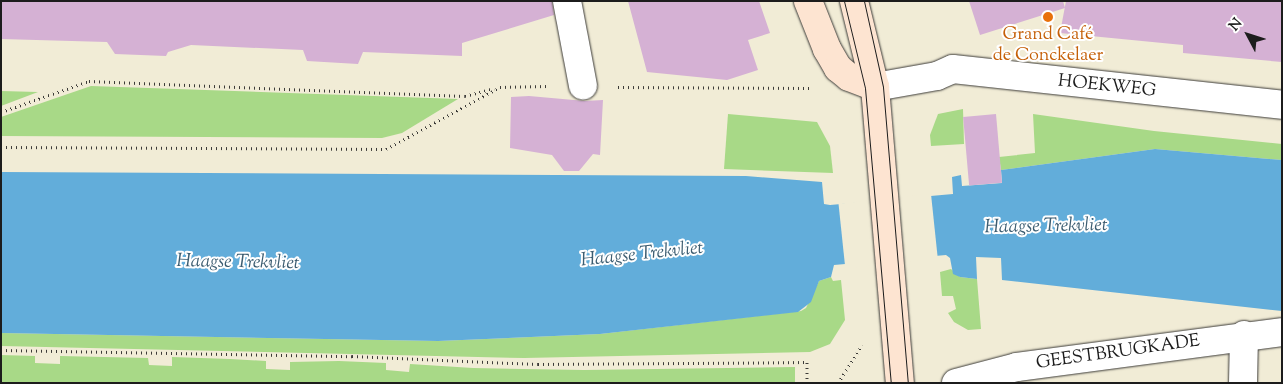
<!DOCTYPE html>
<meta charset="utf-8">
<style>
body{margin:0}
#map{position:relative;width:1283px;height:384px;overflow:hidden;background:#f1ecd6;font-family:"Sorts Mill Goudy",serif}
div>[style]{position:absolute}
.green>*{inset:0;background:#a8d987}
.water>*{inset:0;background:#62adda}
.pier>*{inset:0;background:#f1ecd6;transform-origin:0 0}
.building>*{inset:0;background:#d5b1d4;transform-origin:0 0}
.path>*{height:3px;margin-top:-1.5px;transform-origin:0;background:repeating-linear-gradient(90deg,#3c3b38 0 1px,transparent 0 5px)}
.roads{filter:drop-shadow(0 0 1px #3c3b38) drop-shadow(0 0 1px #3c3b38)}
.street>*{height:28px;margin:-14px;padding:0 14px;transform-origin:14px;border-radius:14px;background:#fff}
.secondary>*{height:28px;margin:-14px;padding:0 14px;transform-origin:14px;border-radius:14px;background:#fde4d1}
.tram>*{height:1px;margin:-0.5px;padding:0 0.5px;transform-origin:0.5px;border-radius:0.5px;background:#1c1c1c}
.dots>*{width:14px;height:14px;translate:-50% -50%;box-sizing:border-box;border:2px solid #fff;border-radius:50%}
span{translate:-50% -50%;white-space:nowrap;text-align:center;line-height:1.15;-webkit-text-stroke:4px #fff;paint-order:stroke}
.food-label{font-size:18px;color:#c56008}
.street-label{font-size:18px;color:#1c1c1c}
.water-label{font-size:19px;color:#3c5d71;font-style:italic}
.frame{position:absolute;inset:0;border:2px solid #1c1c1c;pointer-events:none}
.north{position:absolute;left:1223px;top:10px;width:50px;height:50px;-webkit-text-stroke:4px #fff;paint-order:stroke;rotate:310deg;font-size:14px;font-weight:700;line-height:20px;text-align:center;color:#1c1c1c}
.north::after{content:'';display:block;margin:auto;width:18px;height:22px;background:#1c1c1c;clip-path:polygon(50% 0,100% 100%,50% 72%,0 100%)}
</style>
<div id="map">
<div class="green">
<div style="clip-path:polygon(91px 86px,458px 99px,402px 133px,382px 138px,1px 136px,1px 117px)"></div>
<div style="clip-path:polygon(1px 91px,38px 92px,1px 106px)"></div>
<div style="clip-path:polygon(963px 109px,964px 144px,931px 146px,930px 135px,938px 114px)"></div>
<div style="clip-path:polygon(728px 114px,817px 122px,830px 146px,833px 173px,724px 169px)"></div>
<div style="clip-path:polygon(1033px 114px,1154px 131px,1282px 144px,1282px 160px,1155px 149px,1001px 170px,999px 157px,1035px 153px)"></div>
<div style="clip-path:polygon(951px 269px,960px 277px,977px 279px,981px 329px,968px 330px,954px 322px,948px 313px,956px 309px,953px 296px,942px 296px,940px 272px)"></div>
<div style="clip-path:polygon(831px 277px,833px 281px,841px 280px,845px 320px,830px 344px,810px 352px,524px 358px,1px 346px,1px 333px,438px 341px,600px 334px,801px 311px,806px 308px,819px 281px)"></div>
<div style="clip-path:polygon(1px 355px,35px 356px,35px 363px,60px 364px,60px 356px,148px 358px,149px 365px,172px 366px,172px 357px,230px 359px,266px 361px,266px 369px,290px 370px,290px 362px,339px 361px,386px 363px,386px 370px,409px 372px,410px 364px,473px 368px,584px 370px,795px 367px,795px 383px,1px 383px)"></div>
</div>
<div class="water">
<div style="clip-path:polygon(1155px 149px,1282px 160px,1282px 311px,1002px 280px,1001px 258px,976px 257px,977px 279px,960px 277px,953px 274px,950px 258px,946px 255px,834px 265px,831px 277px,819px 281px,811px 302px,798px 312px,600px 334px,438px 341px,1px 333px,1px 172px,746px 176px,822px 182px,824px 204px,830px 205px,953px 194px,952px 177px,961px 175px,962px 186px,1002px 183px,1001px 170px)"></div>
</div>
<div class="pier">
<div style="left:931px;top:194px;width:65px;height:93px;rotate:84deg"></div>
</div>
<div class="building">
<div style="clip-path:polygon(1px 1px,552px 1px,554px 15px,462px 43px,462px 56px,363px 52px,358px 64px,307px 61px,303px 50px,191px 45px,168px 52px,166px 56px,115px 54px,107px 42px,1px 39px)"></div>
<div style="clip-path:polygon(628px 1px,759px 1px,770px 33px,748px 40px,758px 70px,727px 80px,647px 72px)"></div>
<div style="clip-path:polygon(969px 1px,1063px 1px,1065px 8px,980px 35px)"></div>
<div style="clip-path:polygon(1066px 1px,1282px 1px,1282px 62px,1183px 53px,1183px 45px,1060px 33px)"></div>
<div style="clip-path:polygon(529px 96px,585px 101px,603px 100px,600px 155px,593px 154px,579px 171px,564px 171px,552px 155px,510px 148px,511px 97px)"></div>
<div style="left:996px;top:114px;width:69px;height:33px;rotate:85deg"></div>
</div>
<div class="path">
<div style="left:618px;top:87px;width:191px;rotate:0.3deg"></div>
<div style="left:1px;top:112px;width:93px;rotate:-19.4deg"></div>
<div style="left:89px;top:81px;width:376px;rotate:2.3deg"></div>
<div style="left:465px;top:96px;width:30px;rotate:-15deg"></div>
<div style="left:1px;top:147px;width:385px;rotate:0.3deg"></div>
<div style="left:386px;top:149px;width:130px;rotate:-28.5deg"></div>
<div style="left:500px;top:87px;width:49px;rotate:-1.2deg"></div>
<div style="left:1px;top:350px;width:351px;rotate:1deg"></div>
<div style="left:352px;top:356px;width:186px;rotate:2.5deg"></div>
<div style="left:538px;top:364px;width:269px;rotate:-0.4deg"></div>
<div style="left:807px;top:362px;width:21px;rotate:90deg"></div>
<div style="left:838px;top:383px;width:45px;rotate:-57.7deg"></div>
</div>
<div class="roads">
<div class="street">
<div style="left:567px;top:1px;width:86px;rotate:79.3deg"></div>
<div style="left:875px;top:87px;width:63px;rotate:-10.1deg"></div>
<div style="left:937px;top:76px;width:17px;rotate:-24deg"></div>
<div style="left:953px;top:69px;width:331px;rotate:6.2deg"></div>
<div style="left:956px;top:383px;width:63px;rotate:-14.7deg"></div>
<div style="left:1017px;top:367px;width:267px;rotate:-7.5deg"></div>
<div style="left:1243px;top:383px;width:48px;rotate:-88.8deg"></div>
</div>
<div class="secondary">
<div style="left:808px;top:1px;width:52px;rotate:68.4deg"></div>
<div style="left:827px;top:49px;width:22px;rotate:60deg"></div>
<div style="left:838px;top:68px;width:14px;rotate:39deg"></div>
<div style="left:849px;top:77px;width:28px;rotate:21deg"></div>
<div style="left:854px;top:1px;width:89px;rotate:76.3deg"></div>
<div style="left:875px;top:87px;width:297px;rotate:85.2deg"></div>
</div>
</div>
<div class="tram">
<div style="left:844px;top:1px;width:89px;rotate:76.4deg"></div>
<div style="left:865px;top:88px;width:296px;rotate:85deg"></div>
<div style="left:864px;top:1px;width:88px;rotate:77.5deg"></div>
<div style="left:883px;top:87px;width:297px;rotate:85.2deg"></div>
</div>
<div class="dots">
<div style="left:1048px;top:17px;background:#e8710a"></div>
</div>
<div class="food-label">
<span style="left:1048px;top:46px">Grand Café<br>de Conckelaer</span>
</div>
<div class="street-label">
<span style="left:1107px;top:87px;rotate:6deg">HOEKWEG</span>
<span style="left:1118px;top:353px;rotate:-8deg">GEESTBRUGKADE</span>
</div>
<div class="water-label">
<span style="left:1046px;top:227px;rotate:-1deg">Haagse Trekvliet</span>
<span style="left:642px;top:255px;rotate:-6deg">Haagse Trekvliet</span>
<span style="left:238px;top:263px;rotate:1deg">Haagse Trekvliet</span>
</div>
<div class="frame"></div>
<div class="north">N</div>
</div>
